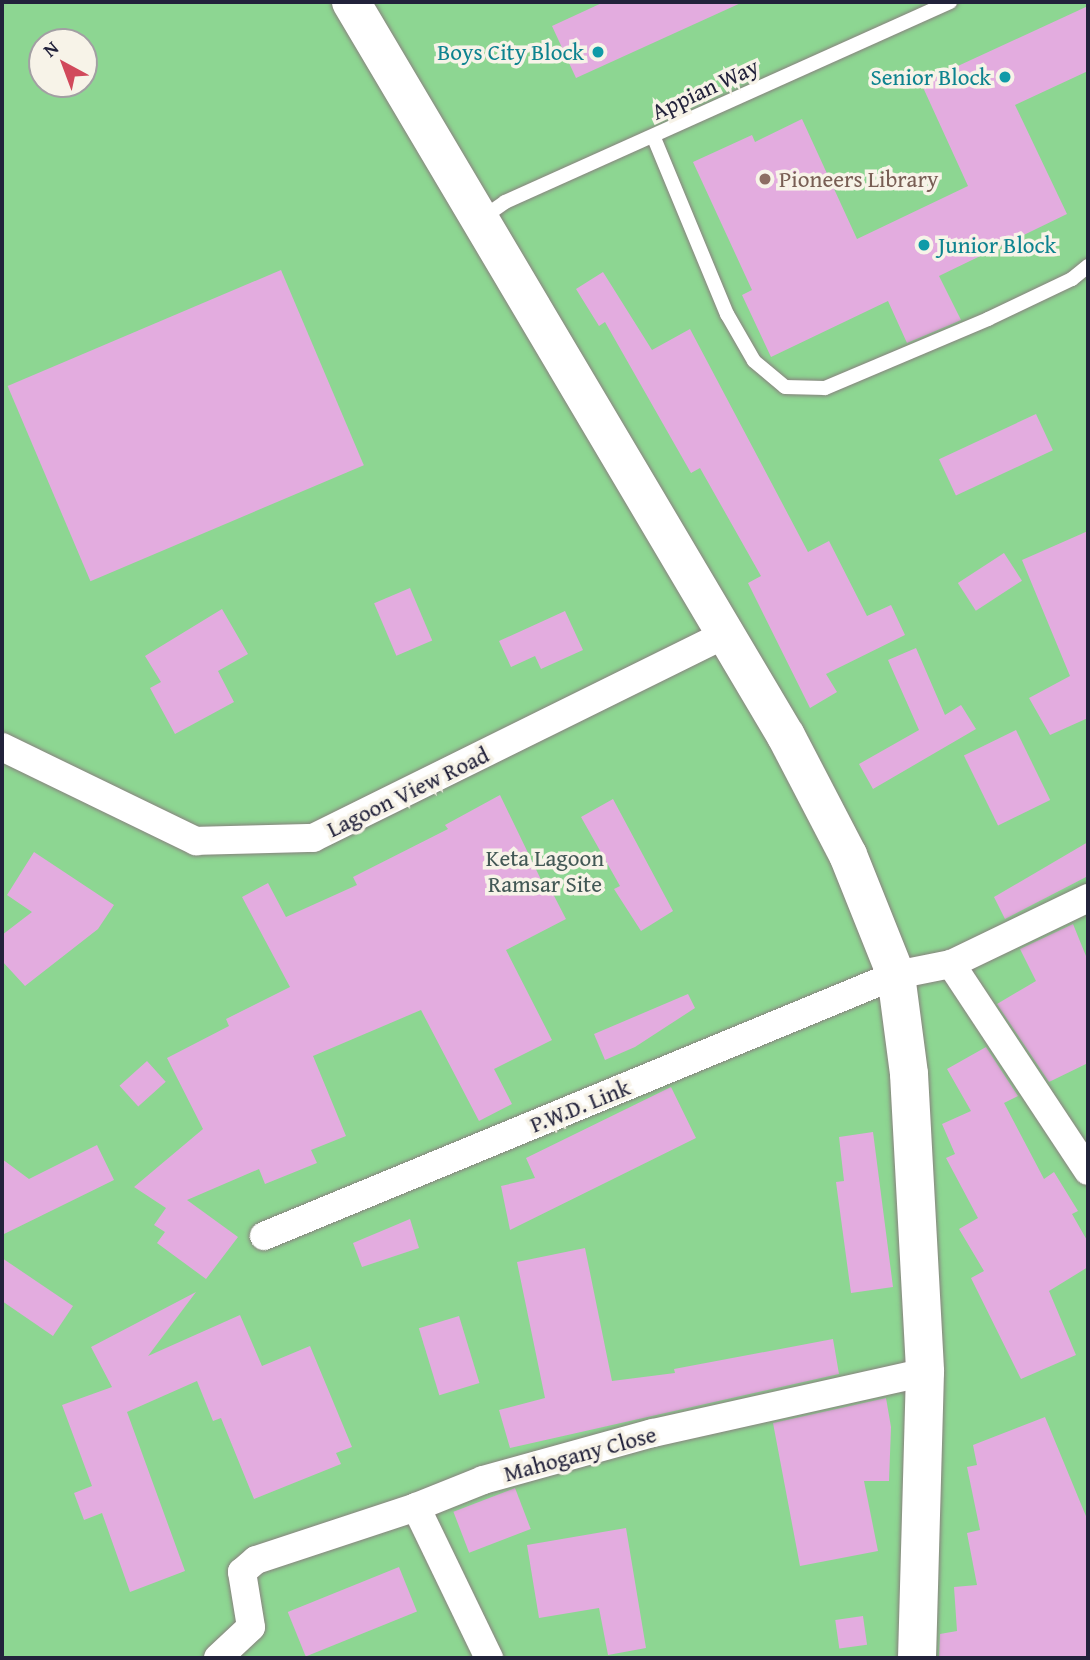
<!DOCTYPE html>
<style>
body{margin:0}
#map{position:relative;width:1090px;height:1660px;overflow:hidden;background:#eee0c0;font-family:"Gentium Book Plus",serif}
div>[style]{position:absolute}
.green>*{inset:0;background:#8dd692}
.building>*{inset:0;background:#e3acdf;transform-origin:0 0}
.roads{filter:drop-shadow(0 0 2px #88817e) drop-shadow(0 0 2px #88817e)}
.lane>*{height:14px;margin:-7px;padding:0 7px;transform-origin:7px;border-radius:7px;background:#fff}
.street>*{height:28px;margin:-14px;padding:0 14px;transform-origin:14px;border-radius:14px;background:#fff}
.secondary>*{height:38px;margin:-19px;padding:0 19px;transform-origin:19px;border-radius:19px;background:#fff}
.dots>*{width:19px;height:19px;translate:-50% -50%;box-sizing:border-box;border:4px solid #f7f3e8;border-radius:50%}
span{translate:-50% -50%;white-space:nowrap;text-align:center;line-height:1.15;-webkit-text-stroke:7px #f7f3e8;paint-order:stroke}
.culture-label{font-size:23px;color:#0d838f}
.right{translate:-100% -50%;text-align:right}
.left{translate:0 -50%;text-align:left}
.street-label{font-size:23px;color:#22223b}
.education-label{font-size:23px;color:#785e54}
.park-label{font-size:23px;color:#425855}
.frame{position:absolute;inset:0;border:4px solid #22223b;pointer-events:none}
.north{position:absolute;left:28px;top:28px;width:70px;height:70px;box-sizing:border-box;background:#f7f3e8;border:2px solid #a29fa3;border-radius:50%;rotate:319deg;font-size:19px;font-weight:700;line-height:28px;text-align:center;color:#22223b}
.north::after{content:'';display:block;margin:auto;width:24px;height:32px;background:#d1495b;clip-path:polygon(50% 0,100% 100%,50% 72%,0 100%)}
</style>
<div id="map">
<div class="green">
<div style="clip-path:polygon(evenodd,2px 2px,1088px 2px,1088px 1658px,2px 1658px,2px 2px,42px 42px,84px 42px,84px 84px,42px 84px,42px 42px)"></div>
</div>
<div class="building">
<div style="clip-path:polygon(604px 2px,743px 2px,576px 78px,552px 26px)"></div>
<div style="clip-path:polygon(1088px 6px,1088px 71px,1015px 105px,1067px 214px,939px 276px,961px 320px,952px 324px,907px 343px,888px 301px,771px 357px,742px 295px,752px 290px,693px 162px,752px 135px,755px 142px,802px 119px,857px 239px,968px 186px,921px 83px)"></div>
<div style="left:281px;top:270px;width:212px;height:297px;rotate:67deg"></div>
<div style="clip-path:polygon(603px 272px,652px 350px,690px 329px,808px 552px,829px 541px,867px 616px,891px 605px,905px 635px,826px 674px,837px 692px,810px 708px,748px 583px,761px 576px,700px 468px,691px 473px,605px 322px,599px 326px,576px 289px)"></div>
<div style="left:1036px;top:414px;width:40px;height:107px;rotate:65deg"></div>
<div style="clip-path:polygon(1088px 531px,1088px 718px,1050px 735px,1029px 698px,1070px 676px,1022px 560px)"></div>
<div style="left:1004px;top:553px;width:33px;height:55px;rotate:57deg"></div>
<div style="left:410px;top:588px;width:57px;height:39px;rotate:67deg"></div>
<div style="clip-path:polygon(222px 609px,248px 654px,218px 671px,234px 702px,175px 734px,150px 688px,161px 682px,145px 656px)"></div>
<div style="clip-path:polygon(565px 611px,583px 650px,541px 669px,535px 656px,511px 667px,499px 641px)"></div>
<div style="clip-path:polygon(916px 648px,945px 715px,961px 705px,976px 729px,873px 789px,859px 764px,919px 730px,888px 660px)"></div>
<div style="left:1016px;top:730px;width:78px;height:58px;rotate:64deg"></div>
<div style="clip-path:polygon(500px 795px,546px 890px,550px 888px,566px 919px,506px 950px,552px 1040px,494px 1069px,512px 1104px,479px 1121px,421px 1010px,313px 1056px,346px 1136px,311px 1150px,317px 1163px,265px 1184px,259px 1169px,187px 1200px,238px 1237px,206px 1279px,157px 1243px,165px 1232px,154px 1225px,166px 1208px,134px 1187px,203px 1129px,167px 1058px,229px 1026px,226px 1019px,290px 987px,242px 897px,268px 883px,286px 917px,357px 885px,353px 877px,448px 829px,445px 825px)"></div>
<div style="clip-path:polygon(613px 799px,673px 911px,641px 931px,614px 889px,620px 886px,581px 817px)"></div>
<div style="clip-path:polygon(1088px 842px,1088px 876px,1005px 919px,994px 897px)"></div>
<div style="clip-path:polygon(34px 852px,114px 905px,98px 929px,25px 986px,2px 961px,2px 935px,32px 912px,7px 895px)"></div>
<div style="clip-path:polygon(1073px 924px,1088px 961px,1088px 1063px,1049px 1082px,997px 1004px,1036px 981px,1020px 949px)"></div>
<div style="clip-path:polygon(688px 994px,695px 1008px,635px 1047px,605px 1060px,594px 1034px)"></div>
<div style="clip-path:polygon(986px 1047px,1018px 1096px,1004px 1103px,1044px 1179px,1054px 1172px,1078px 1211px,1072px 1214px,1088px 1242px,1088px 1267px,1049px 1291px,1076px 1355px,1021px 1379px,971px 1278px,984px 1271px,959px 1229px,978px 1218px,946px 1158px,955px 1154px,942px 1124px,971px 1111px,947px 1069px)"></div>
<div style="left:147px;top:1061px;width:28px;height:37px;rotate:48deg"></div>
<div style="clip-path:polygon(671px 1087px,696px 1138px,510px 1230px,501px 1186px,535px 1178px,526px 1158px)"></div>
<div style="clip-path:polygon(873px 1132px,893px 1287px,851px 1293px,836px 1182px,844px 1181px,839px 1137px)"></div>
<div style="clip-path:polygon(97px 1145px,114px 1180px,2px 1235px,2px 1159px,29px 1179px)"></div>
<div style="clip-path:polygon(410px 1219px,419px 1248px,362px 1267px,353px 1243px)"></div>
<div style="clip-path:polygon(585px 1248px,612px 1381px,675px 1373px,674px 1369px,833px 1339px,839px 1374px,510px 1448px,499px 1410px,545px 1398px,517px 1262px)"></div>
<div style="clip-path:polygon(2px 1258px,73px 1306px,53px 1336px,2px 1301px)"></div>
<div style="clip-path:polygon(196px 1292px,148px 1356px,240px 1315px,262px 1366px,310px 1346px,352px 1447px,336px 1453px,341px 1464px,254px 1499px,221px 1418px,213px 1421px,197px 1381px,127px 1412px,185px 1571px,130px 1592px,102px 1513px,84px 1520px,74px 1493px,92px 1486px,62px 1405px,112px 1387px,91px 1347px)"></div>
<div style="left:459px;top:1316px;width:70px;height:42px;rotate:73deg"></div>
<div style="clip-path:polygon(886px 1398px,891px 1427px,889px 1481px,864px 1481px,878px 1551px,800px 1566px,773px 1423px)"></div>
<div style="clip-path:polygon(1045px 1417px,1088px 1521px,1088px 1658px,939px 1658px,940px 1634px,957px 1631px,954px 1587px,977px 1585px,967px 1533px,980px 1530px,967px 1467px,977px 1465px,973px 1445px)"></div>
<div style="left:515px;top:1488px;width:44px;height:66px;rotate:69deg"></div>
<div style="clip-path:polygon(626px 1528px,646px 1648px,608px 1655px,599px 1608px,539px 1618px,527px 1545px)"></div>
<div style="left:399px;top:1567px;width:48px;height:120px;rotate:68deg"></div>
<div style="left:863px;top:1616px;width:29px;height:28px;rotate:82deg"></div>
</div>
<div class="roads">
<div class="lane">
<div style="left:654px;top:138px;width:191px;rotate:67.5deg"></div>
<div style="left:727px;top:314px;width:54px;rotate:60.1deg"></div>
<div style="left:754px;top:361px;width:40px;rotate:40deg"></div>
<div style="left:785px;top:387px;width:40px;rotate:1.4deg"></div>
<div style="left:825px;top:388px;width:177px;rotate:-22.9deg"></div>
<div style="left:988px;top:319px;width:93px;rotate:-25.5deg"></div>
<div style="left:1072px;top:279px;width:21px;rotate:-39deg"></div>
<div style="left:481px;top:219px;width:29px;rotate:-35deg"></div>
<div style="left:505px;top:202px;width:488px;rotate:-24.2deg"></div>
</div>
<div class="street">
<div style="left:2px;top:747px;width:216px;rotate:25.9deg"></div>
<div style="left:196px;top:841px;width:117px;rotate:-1.5deg"></div>
<div style="left:313px;top:838px;width:460px;rotate:-26.3deg"></div>
<div style="left:951px;top:964px;width:248px;rotate:56.5deg"></div>
<div style="left:264px;top:1236px;width:684px;rotate:-22.44deg"></div>
<div style="left:896px;top:975px;width:56px;rotate:-11.3deg"></div>
<div style="left:951px;top:964px;width:152px;rotate:-25.7deg"></div>
<div style="left:416px;top:1507px;width:168px;rotate:64.2deg"></div>
<div style="left:218px;top:1658px;width:45px;rotate:-43.2deg"></div>
<div style="left:251px;top:1627px;width:56px;rotate:-99.3deg"></div>
<div style="left:242px;top:1572px;width:18px;rotate:-41deg"></div>
<div style="left:256px;top:1560px;width:169px;rotate:-18.3deg"></div>
<div style="left:416px;top:1507px;width:72px;rotate:-21.9deg"></div>
<div style="left:483px;top:1480px;width:176px;rotate:-15.5deg"></div>
<div style="left:653px;top:1433px;width:279px;rotate:-12.6deg"></div>
</div>
<div class="secondary">
<div style="left:351px;top:2px;width:853px;rotate:59.35deg"></div>
<div style="left:786px;top:736px;width:134px;rotate:62.5deg"></div>
<div style="left:848px;top:855px;width:129px;rotate:68.2deg"></div>
<div style="left:896px;top:975px;width:100px;rotate:82.5deg"></div>
<div style="left:909px;top:1074px;width:298px;rotate:86.9deg"></div>
<div style="left:925px;top:1372px;width:286px;rotate:91.6deg"></div>
</div>
</div>
<div class="dots">
<div style="left:598px;top:52px;background:#0f9aa8"></div>
<div style="left:1005px;top:77px;background:#0f9aa8"></div>
<div style="left:765px;top:179px;background:#8d6e63"></div>
<div style="left:924px;top:245px;background:#0f9aa8"></div>
</div>
<div class="culture-label">
<span class="right" style="left:584px;top:52px">Boys City Block</span>
<span class="right" style="left:991px;top:77px">Senior Block</span>
<span class="left" style="left:938px;top:245px">Junior Block</span>
</div>
<div class="street-label">
<span style="left:705px;top:89px;rotate:-25deg">Appian Way</span>
<span style="left:408px;top:792px;rotate:-26deg">Lagoon View Road</span>
<span style="left:580px;top:1106px;rotate:-22deg">P.W.D. Link</span>
<span style="left:580px;top:1454px;rotate:-15deg">Mahogany Close</span>
</div>
<div class="education-label">
<span class="left" style="left:779px;top:179px">Pioneers Library</span>
</div>
<div class="park-label">
<span style="left:545px;top:871px">Keta Lagoon<br>Ramsar Site</span>
</div>
<div class="frame"></div>
<div class="north">N</div>
</div>
